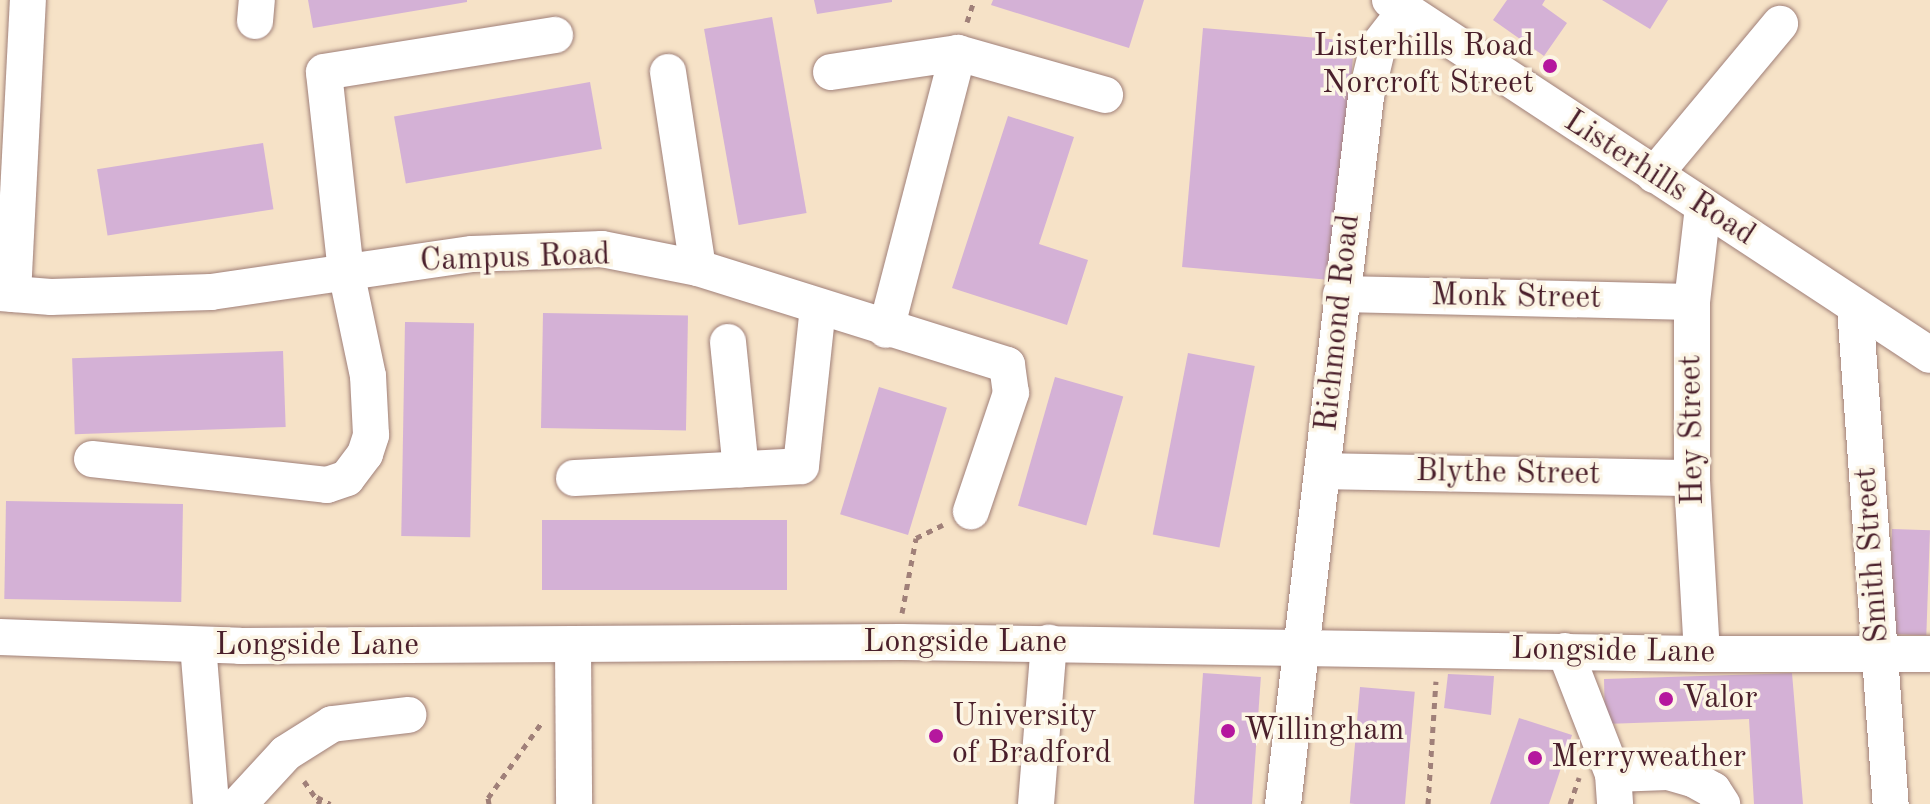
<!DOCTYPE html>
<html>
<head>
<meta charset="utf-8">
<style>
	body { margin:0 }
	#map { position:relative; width:1930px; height:804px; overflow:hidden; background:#f6e2c7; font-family:"Old Standard TT",serif }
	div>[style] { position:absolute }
	.building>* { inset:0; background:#d4b1d6; transform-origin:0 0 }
	.path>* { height:5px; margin-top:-2.5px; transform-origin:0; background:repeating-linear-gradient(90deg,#a08079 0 6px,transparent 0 12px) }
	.roads { filter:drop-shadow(0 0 2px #a08079) drop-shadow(0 0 2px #a08079) }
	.minor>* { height:36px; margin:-18px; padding:0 18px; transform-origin:18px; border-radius:18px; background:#fff }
	.dots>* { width:22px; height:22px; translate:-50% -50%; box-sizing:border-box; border:4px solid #fcf5e5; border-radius:50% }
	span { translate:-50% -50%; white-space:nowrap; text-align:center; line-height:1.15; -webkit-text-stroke:7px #fcf5e5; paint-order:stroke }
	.poi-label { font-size:32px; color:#4a1f2b }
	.right { translate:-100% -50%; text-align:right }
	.left { translate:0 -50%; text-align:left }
	.street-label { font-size:32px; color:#4a1f2b }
</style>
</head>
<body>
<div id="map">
	<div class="building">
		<i style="clip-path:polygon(308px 0,467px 0,467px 2px,313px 28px)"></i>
		<i style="clip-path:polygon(814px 0,892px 0,892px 2px,817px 14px)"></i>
		<i style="clip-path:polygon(993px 0,1144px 0,1129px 48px,991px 5px)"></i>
		<i style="clip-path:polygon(1507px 0,1545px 0,1542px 5px,1567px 23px,1544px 56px,1493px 20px)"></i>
		<i style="clip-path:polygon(1602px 0,1668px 0,1650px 29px)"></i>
		<i style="left:772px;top:17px;width:199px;height:69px;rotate:80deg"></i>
		<i style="left:1203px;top:28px;width:152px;height:240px;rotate:5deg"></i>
		<i style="left:590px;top:82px;width:68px;height:199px;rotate:80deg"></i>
		<i style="clip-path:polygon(1008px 116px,1074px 137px,1039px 244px,1088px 260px,1067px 325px,952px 288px)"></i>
		<i style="left:263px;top:143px;width:67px;height:168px;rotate:81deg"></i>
		<i style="left:543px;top:313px;width:145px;height:115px;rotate:1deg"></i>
		<i style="left:405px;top:322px;width:69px;height:214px;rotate:1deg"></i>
		<i style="left:283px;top:351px;width:76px;height:211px;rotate:88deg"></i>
		<i style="left:1188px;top:353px;width:68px;height:185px;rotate:11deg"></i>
		<i style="left:1055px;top:377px;width:71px;height:134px;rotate:16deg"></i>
		<i style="left:879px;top:387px;width:71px;height:133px;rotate:17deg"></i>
		<i style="left:6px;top:501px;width:177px;height:98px;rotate:1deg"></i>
		<i style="left:787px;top:520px;width:70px;height:245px;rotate:90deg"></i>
		<i style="left:1892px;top:529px;width:38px;height:105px;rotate:2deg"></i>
		<i style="left:1203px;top:673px;width:58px;height:131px;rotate:4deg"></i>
		<i style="clip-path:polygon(1792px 673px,1803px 804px,1754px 804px,1749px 719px,1605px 724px,1604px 679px)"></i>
		<i style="clip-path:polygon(1448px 674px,1494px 676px,1491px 715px,1444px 708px)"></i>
		<i style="left:1360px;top:687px;width:55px;height:117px;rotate:5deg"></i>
		<i style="clip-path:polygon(1519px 718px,1572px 735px,1549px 804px,1490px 804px)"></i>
	</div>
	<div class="path">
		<i style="left:967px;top:22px;width:23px;rotate:-72deg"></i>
		<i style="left:902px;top:613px;width:76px;rotate:-79.4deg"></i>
		<i style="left:916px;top:538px;width:30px;rotate:-26deg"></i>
		<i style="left:304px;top:781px;width:28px;rotate:55deg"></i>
		<i style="left:317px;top:797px;width:15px;rotate:28deg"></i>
		<i style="left:489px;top:804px;width:6px;rotate:-99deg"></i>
		<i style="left:488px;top:798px;width:93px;rotate:-54.6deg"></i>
		<i style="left:1428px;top:804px;width:123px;rotate:-86.3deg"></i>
		<i style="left:1570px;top:804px;width:28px;rotate:-71deg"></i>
	</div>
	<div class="roads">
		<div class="minor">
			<i style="left:1390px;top:0;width:646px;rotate:33.32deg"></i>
			<i style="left:255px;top:21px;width:21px;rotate:-85deg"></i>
			<i style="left:958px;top:53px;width:153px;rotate:15.9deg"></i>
			<i style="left:668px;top:72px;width:198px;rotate:81.3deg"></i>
			<i style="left:831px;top:72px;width:128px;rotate:-8.5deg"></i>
			<i style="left:958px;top:53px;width:286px;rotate:104.6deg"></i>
			<i style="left:1654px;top:175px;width:197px;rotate:-50.2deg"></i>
			<i style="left:0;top:293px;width:51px;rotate:4.5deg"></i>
			<i style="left:51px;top:297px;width:160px;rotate:-1.8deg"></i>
			<i style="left:211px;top:292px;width:264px;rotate:-8.3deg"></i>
			<i style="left:472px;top:254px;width:130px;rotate:-2.2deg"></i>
			<i style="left:602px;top:249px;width:98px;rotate:11.2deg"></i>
			<i style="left:698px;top:268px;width:324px;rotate:17.4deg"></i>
			<i style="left:1007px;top:365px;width:28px;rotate:82deg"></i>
			<i style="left:1011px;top:393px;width:125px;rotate:108.7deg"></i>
			<i style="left:13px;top:294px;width:294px;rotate:-87.1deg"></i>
			<i style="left:1341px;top:294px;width:351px;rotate:1.3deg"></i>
			<i style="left:1855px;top:307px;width:498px;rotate:85.9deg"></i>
			<i style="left:728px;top:342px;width:128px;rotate:84.2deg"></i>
			<i style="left:92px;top:459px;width:236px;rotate:6.3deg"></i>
			<i style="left:327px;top:485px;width:21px;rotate:-19deg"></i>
			<i style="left:347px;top:478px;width:30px;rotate:-53deg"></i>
			<i style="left:365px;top:454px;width:20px;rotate:-72deg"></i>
			<i style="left:371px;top:435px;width:59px;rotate:-92.9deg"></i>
			<i style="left:368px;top:376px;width:106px;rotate:-101.9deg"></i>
			<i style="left:346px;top:272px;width:201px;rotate:-96.3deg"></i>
			<i style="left:324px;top:72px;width:234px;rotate:-9.1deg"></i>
			<i style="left:1323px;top:471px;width:369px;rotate:1.1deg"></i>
			<i style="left:574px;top:478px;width:227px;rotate:-3deg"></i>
			<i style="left:801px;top:466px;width:159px;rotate:-83.9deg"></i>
			<i style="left:0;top:637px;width:240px;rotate:2.1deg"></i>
			<i style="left:240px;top:646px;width:661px;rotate:-0.35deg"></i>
			<i style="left:901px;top:642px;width:801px;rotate:0.86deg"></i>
			<i style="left:1702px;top:654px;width:228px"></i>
			<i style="left:198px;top:645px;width:160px;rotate:85.3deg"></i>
			<i style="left:573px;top:646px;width:158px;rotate:89.6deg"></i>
			<i style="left:1565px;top:651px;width:132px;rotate:68.7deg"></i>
			<i style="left:1613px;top:774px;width:30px;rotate:86deg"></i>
			<i style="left:1702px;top:654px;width:176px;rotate:-93.3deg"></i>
			<i style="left:1692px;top:478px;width:176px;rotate:-90deg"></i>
			<i style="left:1692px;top:302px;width:96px;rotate:-83.4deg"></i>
			<i style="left:1613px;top:774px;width:55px;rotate:-2.1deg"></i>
			<i style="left:1668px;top:772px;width:26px;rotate:16deg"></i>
			<i style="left:1693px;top:779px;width:23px;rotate:29deg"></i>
			<i style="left:1713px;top:790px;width:17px;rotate:57deg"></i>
			<i style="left:239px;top:804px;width:69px;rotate:-47.3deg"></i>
			<i style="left:286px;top:753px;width:54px;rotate:-32.2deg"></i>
			<i style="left:332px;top:724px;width:77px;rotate:-6.8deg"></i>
			<i style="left:1036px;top:804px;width:162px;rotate:-85.4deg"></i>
			<i style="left:1283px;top:804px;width:713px;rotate:-83.31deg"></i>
			<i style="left:1366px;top:96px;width:51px;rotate:-76.5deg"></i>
			<i style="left:1378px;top:46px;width:46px;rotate:-52.1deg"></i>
		</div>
	</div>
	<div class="dots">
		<i style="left:1550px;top:66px;background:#b5179e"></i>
		<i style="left:1666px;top:699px;background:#b5179e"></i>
		<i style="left:1228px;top:731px;background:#b5179e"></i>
		<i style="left:936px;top:736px;background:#b5179e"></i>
		<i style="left:1535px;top:758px;background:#b5179e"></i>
	</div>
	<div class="poi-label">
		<span class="right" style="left:1534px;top:66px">Listerhills Road<br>Norcroft Street</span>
		<span class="left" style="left:1682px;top:699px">Valor</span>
		<span class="left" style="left:952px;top:736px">University<br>of Bradford</span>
		<span class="left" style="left:1244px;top:731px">Willingham</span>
		<span class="left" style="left:1551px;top:758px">Merryweather</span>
	</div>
	<div class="street-label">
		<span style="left:1659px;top:179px;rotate:33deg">Listerhills Road</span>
		<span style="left:515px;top:259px;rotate:-2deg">Campus Road</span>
		<span style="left:1516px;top:298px;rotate:1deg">Monk Street</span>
		<span style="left:1339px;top:323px;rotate:-84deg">Richmond Road</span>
		<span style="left:1693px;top:430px;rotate:-91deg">Hey Street</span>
		<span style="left:1508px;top:474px;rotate:1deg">Blythe Street</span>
		<span style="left:1873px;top:555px;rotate:-94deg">Smith Street</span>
		<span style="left:965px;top:643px">Longside Lane</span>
		<span style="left:317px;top:646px">Longside Lane</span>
		<span style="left:1613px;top:652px;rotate:1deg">Longside Lane</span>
	</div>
</div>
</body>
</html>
